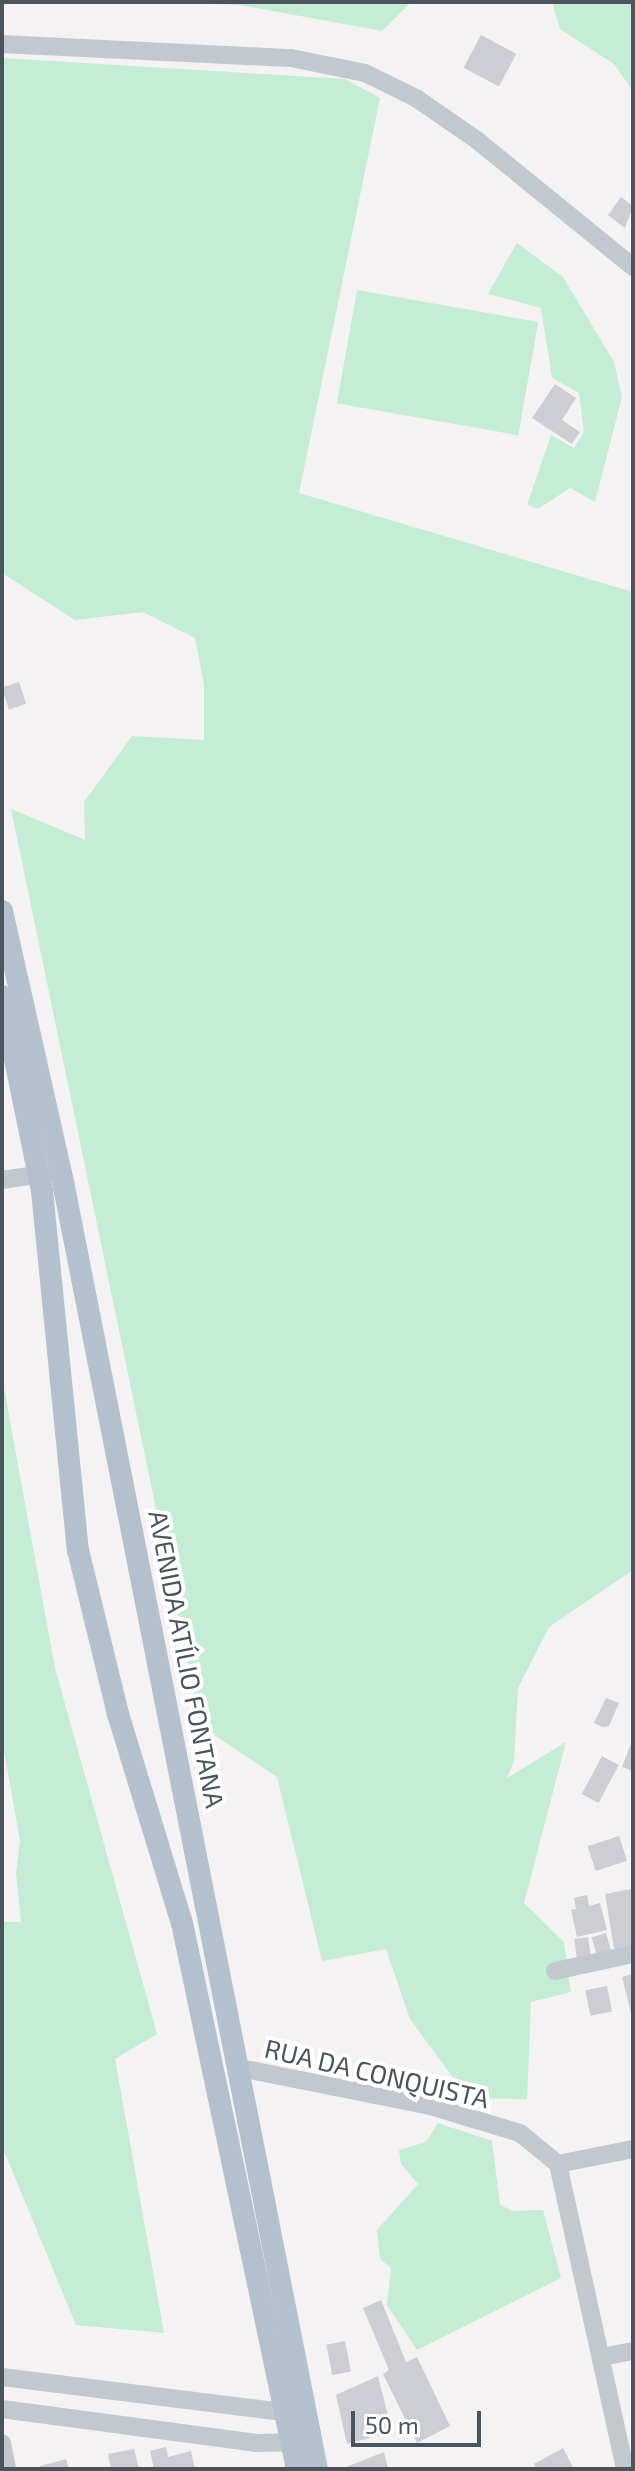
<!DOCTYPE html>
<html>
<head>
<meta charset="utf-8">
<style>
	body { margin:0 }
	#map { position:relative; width:635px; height:2471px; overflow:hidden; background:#f4f2f2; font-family:"Exo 2",sans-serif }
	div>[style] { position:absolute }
	.green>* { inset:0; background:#c5ecd5; transform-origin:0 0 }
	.building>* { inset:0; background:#ccced3; transform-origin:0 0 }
	.minor>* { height:18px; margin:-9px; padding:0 9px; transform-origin:9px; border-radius:9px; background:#c1c9cf }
	.major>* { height:22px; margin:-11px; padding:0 11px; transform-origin:11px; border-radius:11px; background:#b4c0cd }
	span { translate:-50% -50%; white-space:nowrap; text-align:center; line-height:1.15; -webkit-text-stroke:8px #fff; paint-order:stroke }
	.street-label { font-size:26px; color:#4b545d }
	.frame { position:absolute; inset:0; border:4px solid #4b545d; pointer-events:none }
	.scale { position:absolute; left:351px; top:2411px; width:130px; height:36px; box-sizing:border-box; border:4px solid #4b545d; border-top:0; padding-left:10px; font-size:24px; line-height:28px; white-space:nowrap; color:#4b545d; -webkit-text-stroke:6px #fff; paint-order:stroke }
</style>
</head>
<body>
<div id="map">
	<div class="green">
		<i style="clip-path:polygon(158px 2px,411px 2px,382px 31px,240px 5px)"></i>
		<i style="clip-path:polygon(552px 2px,633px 2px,633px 91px,614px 64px,560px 29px)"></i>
		<i style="clip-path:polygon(2px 58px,345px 79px,380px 98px,299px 493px,633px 592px,633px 1570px,549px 1627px,518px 1688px,514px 1761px,507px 1778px,566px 1742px,524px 1903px,564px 1942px,571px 1992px,531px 2002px,527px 2099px,468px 2098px,410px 2019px,386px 1949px,322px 1961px,277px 1777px,201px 1726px,11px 809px,85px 840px,84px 802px,132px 736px,204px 740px,204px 684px,195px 638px,143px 612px,75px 620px,2px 573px)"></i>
		<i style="clip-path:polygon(517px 243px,563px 277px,614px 362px,622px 397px,595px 502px,570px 488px,538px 509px,527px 505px,551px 435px,574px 448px,584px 432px,579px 393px,552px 378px,541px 308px,488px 294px)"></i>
		<i style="left:357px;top:290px;width:184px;height:115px;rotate:10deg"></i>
		<i style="clip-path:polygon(2px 1377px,55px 1668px,157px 2034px,115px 2059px,164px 2333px,76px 2325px,2px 2146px,2px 1922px,21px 1922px,16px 1873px,20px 1841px,2px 1739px)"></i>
		<i style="clip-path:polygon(438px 2123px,492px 2141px,500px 2205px,513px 2211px,543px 2210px,561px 2278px,417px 2350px,387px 2305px,391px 2268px,380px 2259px,377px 2230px,418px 2184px,401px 2164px,399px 2150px,426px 2142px)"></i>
	</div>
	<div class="building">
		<i style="left:481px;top:35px;width:40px;height:37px;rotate:28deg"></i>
		<i style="clip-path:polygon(621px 197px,633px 206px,625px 228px,608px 215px)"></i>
		<i style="clip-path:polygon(555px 384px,576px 398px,562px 420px,580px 432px,572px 444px,532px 418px)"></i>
		<i style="left:19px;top:682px;width:23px;height:18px;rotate:72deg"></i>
		<i style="clip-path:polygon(606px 1698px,619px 1703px,609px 1726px,602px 1727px,594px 1723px)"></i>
		<i style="clip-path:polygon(633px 1738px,633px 1771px,622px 1767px)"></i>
		<i style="left:602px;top:1756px;width:19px;height:43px;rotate:28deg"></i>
		<i style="left:619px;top:1836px;width:26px;height:33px;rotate:72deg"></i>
		<i style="clip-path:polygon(631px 1889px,633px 1951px,615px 1954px,605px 1894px)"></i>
		<i style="clip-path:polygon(587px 1895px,589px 1906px,600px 1903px,607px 1930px,577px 1937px,571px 1910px,576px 1909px,574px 1898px)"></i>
		<i style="left:606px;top:1933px;width:19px;height:15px;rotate:74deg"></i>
		<i style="left:588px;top:1937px;width:21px;height:14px;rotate:82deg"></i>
		<i style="clip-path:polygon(633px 1974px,633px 2017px,632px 2017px,622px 1977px)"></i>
		<i style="left:607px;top:1986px;width:26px;height:22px;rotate:79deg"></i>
		<i style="clip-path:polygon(381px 2300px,406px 2362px,417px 2357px,450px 2426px,417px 2443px,383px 2374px,389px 2370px,363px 2308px)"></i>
		<i style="left:345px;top:2341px;width:31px;height:19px;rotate:79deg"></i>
		<i style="clip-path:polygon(378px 2376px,392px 2432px,347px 2444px,336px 2395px)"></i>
		<i style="clip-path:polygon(166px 2447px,168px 2457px,191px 2451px,195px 2469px,154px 2469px,150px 2451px)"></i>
		<i style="clip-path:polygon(563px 2448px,574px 2469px,537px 2469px,534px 2464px)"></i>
		<i style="clip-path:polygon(134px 2449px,139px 2469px,111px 2469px,108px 2454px)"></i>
		<i style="clip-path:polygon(384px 2452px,388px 2469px,341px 2469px)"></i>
		<i style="clip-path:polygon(66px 2459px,69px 2469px,41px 2469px,40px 2466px)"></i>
	</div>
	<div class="minor">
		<i style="left:2px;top:44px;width:289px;rotate:2.8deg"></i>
		<i style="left:291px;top:58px;width:76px;rotate:11.5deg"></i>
		<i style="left:365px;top:73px;width:57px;rotate:26.1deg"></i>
		<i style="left:416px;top:98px;width:75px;rotate:34.7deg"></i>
		<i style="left:478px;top:141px;width:200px;rotate:39.1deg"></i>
		<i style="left:2px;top:1180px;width:48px;rotate:-8.5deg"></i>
		<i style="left:555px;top:1971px;width:80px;rotate:-12.3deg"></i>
		<i style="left:240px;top:2068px;width:194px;rotate:11.3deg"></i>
		<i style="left:430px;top:2106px;width:94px;rotate:16.7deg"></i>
		<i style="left:520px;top:2133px;width:49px;rotate:39.2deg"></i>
		<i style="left:558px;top:2164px;width:312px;rotate:77.6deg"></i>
		<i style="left:558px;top:2164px;width:76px;rotate:-11.3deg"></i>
		<i style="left:602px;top:2357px;width:32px;rotate:-11deg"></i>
		<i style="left:2px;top:2377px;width:297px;rotate:7.1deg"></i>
		<i style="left:2px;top:2409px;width:258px;rotate:7.6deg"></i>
		<i style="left:258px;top:2443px;width:47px;rotate:-1.2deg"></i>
		<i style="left:2px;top:2443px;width:26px;rotate:79deg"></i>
	</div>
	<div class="major">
		<i style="left:2px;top:911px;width:283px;rotate:77.3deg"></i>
		<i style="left:64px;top:1187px;width:1307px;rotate:78.84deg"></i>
		<i style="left:2px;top:996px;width:199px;rotate:78.4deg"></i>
		<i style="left:42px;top:1191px;width:361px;rotate:84.3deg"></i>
		<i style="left:78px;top:1550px;width:169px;rotate:76.3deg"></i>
		<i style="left:118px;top:1714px;width:219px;rotate:73deg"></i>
		<i style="left:182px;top:1923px;width:558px;rotate:78.11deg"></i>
	</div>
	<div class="street-label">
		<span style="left:187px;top:1659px;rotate:79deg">AVENIDA ATÍLIO FONTANA</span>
		<span style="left:377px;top:2073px;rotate:13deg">RUA DA CONQUISTA</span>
	</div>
	<div class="frame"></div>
	<div class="scale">50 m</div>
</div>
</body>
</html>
